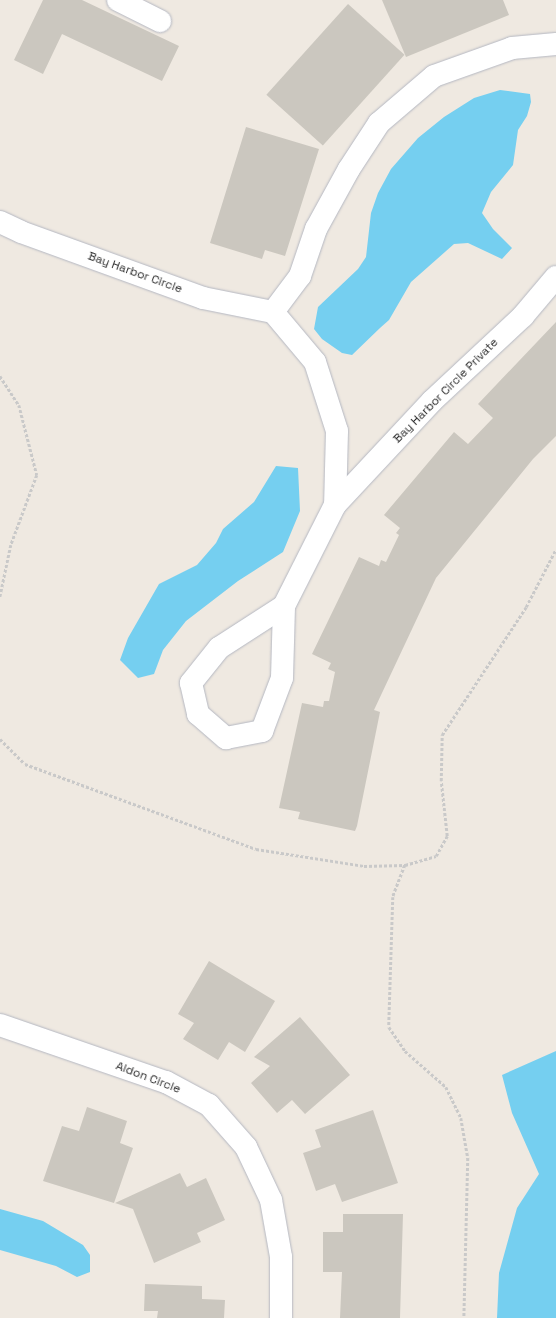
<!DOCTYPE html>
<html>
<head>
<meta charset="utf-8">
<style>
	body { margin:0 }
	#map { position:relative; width:556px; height:1318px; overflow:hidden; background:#efe9e1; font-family:"Space Grotesk",sans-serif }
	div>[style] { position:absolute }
	.water>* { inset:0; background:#75cff0 }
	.building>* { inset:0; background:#cbc7bf; transform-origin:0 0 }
	.path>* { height:2.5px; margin-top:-1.25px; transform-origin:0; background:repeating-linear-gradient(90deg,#c9c9c9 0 3px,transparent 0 5px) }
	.roads { filter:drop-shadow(0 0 1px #b4b7c1) drop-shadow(0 0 1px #b4b7c1) }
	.minor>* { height:22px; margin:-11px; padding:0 11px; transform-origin:11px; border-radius:11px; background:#fff }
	span { translate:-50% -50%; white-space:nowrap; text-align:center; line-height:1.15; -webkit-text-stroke:3px #fff; paint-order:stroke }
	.street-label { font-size:12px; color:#2e2e2e }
</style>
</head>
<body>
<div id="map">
	<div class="water">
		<i style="clip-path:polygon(500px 90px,530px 94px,531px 102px,527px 116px,518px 130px,513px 165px,491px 192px,482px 213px,493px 229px,512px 248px,502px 259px,468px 243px,454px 244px,411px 282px,389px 320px,380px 328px,352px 355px,342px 353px,322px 339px,314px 329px,318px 307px,358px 269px,366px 257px,371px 213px,378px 193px,391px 169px,418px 138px,444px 117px,474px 98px)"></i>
		<i style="clip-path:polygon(276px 466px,298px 468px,300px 511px,283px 552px,238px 581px,186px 621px,163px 650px,154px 674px,138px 678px,120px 660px,128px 638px,159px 584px,197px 565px,216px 543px,223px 529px,254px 502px)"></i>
		<i style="clip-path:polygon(556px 1051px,556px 1318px,497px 1318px,499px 1273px,517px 1208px,539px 1174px,512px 1113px,502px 1075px)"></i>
		<i style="clip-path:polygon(0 1209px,43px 1221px,83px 1245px,90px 1255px,90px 1272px,77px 1277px,56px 1266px,0 1250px)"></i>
	</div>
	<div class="building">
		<i style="clip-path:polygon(43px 0,82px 0,179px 46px,162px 81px,62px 34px,43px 74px,14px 60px)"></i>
		<i style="clip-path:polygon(382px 0,503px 0,509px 15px,406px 57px)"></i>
		<i style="left:348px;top:4px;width:76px;height:122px;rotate:42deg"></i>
		<i style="clip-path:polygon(246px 127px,319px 149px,285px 256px,265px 250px,262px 259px,210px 243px)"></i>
		<i style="clip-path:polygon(556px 322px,556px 436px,533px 459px,436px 578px,374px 710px,380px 712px,357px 826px,355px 831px,298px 819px,300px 812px,279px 808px,302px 703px,323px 707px,324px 701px,329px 701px,335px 672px,328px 669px,331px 663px,312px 654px,359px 557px,379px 566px,381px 560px,386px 562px,399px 535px,396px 533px,400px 528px,384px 515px,454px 432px,468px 444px,493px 418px,478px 404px)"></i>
		<i style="clip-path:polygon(209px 961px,275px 1001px,245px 1052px,229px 1042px,218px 1060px,183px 1039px,194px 1023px,178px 1014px)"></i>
		<i style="clip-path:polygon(300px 1017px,350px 1075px,305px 1114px,292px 1100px,277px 1113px,251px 1083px,270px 1066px,254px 1057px)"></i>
		<i style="clip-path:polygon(87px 1107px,127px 1121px,120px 1143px,133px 1148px,114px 1203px,43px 1181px,62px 1126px,79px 1131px)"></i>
		<i style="clip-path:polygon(373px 1110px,398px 1183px,342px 1202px,335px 1184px,316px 1191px,303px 1153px,321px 1147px,315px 1130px)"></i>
		<i style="clip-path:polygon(180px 1173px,187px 1187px,206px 1178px,225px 1220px,197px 1233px,201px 1242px,154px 1263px,133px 1209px,115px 1203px)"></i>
		<i style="clip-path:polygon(343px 1214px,403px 1214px,400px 1318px,340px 1318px,342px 1272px,323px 1272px,323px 1232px,343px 1232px)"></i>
		<i style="clip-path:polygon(145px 1284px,202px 1286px,202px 1299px,225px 1300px,224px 1318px,157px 1318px,158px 1311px,144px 1311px)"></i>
	</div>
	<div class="path">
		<i style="left:0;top:376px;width:35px;rotate:57deg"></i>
		<i style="left:19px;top:405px;width:72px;rotate:75.6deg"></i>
		<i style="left:37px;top:475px;width:75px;rotate:110.4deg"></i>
		<i style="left:11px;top:545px;width:53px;rotate:101.9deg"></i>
		<i style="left:0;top:739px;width:35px;rotate:45deg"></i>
		<i style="left:25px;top:764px;width:246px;rotate:20.2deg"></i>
		<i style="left:256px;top:849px;width:109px;rotate:8.9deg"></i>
		<i style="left:364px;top:866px;width:41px;rotate:-1.4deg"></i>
		<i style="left:405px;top:865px;width:32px;rotate:-16deg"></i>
		<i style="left:436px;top:856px;width:23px;rotate:-61deg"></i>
		<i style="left:447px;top:836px;width:55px;rotate:-96.2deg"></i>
		<i style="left:441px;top:781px;width:46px;rotate:-88.8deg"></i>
		<i style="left:442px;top:735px;width:153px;rotate:-56.7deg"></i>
		<i style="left:526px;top:607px;width:65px;rotate:-62.7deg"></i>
		<i style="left:405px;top:865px;width:34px;rotate:111deg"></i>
		<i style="left:393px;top:897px;width:130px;rotate:91.8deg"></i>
		<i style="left:389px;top:1027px;width:29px;rotate:56deg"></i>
		<i style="left:405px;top:1051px;width:55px;rotate:41.3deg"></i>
		<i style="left:446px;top:1087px;width:34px;rotate:64deg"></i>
		<i style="left:461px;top:1118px;width:41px;rotate:80.1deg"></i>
		<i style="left:468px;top:1158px;width:160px;rotate:91.4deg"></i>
	</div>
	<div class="roads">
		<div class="minor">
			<i style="left:118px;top:0;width:47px;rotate:26.6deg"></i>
			<i style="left:0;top:222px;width:23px;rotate:25deg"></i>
			<i style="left:21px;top:232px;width:194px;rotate:19.9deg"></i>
			<i style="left:203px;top:298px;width:71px;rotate:11.3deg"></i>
			<i style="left:273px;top:312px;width:65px;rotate:50deg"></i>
			<i style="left:315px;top:362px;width:72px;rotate:72.3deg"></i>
			<i style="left:337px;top:431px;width:74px;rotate:91.5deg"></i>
			<i style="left:335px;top:505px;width:142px;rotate:-47deg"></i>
			<i style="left:432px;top:401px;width:125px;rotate:-43deg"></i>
			<i style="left:523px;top:316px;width:51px;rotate:-49.8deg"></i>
			<i style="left:273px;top:312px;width:45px;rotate:-53.1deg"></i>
			<i style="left:300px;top:276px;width:50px;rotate:-71.2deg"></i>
			<i style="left:316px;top:229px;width:68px;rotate:-61.2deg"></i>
			<i style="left:349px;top:169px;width:55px;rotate:-56.9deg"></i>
			<i style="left:379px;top:123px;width:72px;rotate:-40.5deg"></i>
			<i style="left:434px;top:76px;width:83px;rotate:-19.7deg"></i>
			<i style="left:512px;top:48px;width:44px;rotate:-5.2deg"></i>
			<i style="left:284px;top:606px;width:77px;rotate:147.1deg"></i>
			<i style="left:219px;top:648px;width:45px;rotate:128.7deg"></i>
			<i style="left:191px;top:683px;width:32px;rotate:77deg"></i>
			<i style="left:198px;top:714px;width:37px;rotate:41deg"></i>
			<i style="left:226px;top:738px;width:37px;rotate:-11deg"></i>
			<i style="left:262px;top:731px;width:57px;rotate:-69.3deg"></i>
			<i style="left:282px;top:678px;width:72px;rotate:-88.4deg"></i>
			<i style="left:284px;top:606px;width:113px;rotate:-63.2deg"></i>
			<i style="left:0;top:1025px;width:176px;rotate:19deg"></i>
			<i style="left:166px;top:1082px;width:49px;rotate:28.1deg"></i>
			<i style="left:209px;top:1105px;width:56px;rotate:48.6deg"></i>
			<i style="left:246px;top:1147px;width:59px;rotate:64.7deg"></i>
			<i style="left:271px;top:1200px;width:58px;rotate:80deg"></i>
			<i style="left:281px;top:1257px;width:61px;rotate:90deg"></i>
		</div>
	</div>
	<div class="street-label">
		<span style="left:135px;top:273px;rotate:20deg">Bay Harbor Circle</span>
		<span style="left:446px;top:391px;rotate:-45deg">Bay Harbor Circle Private</span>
		<span style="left:148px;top:1078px;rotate:21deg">Aldon Circle</span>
	</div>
</div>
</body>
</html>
